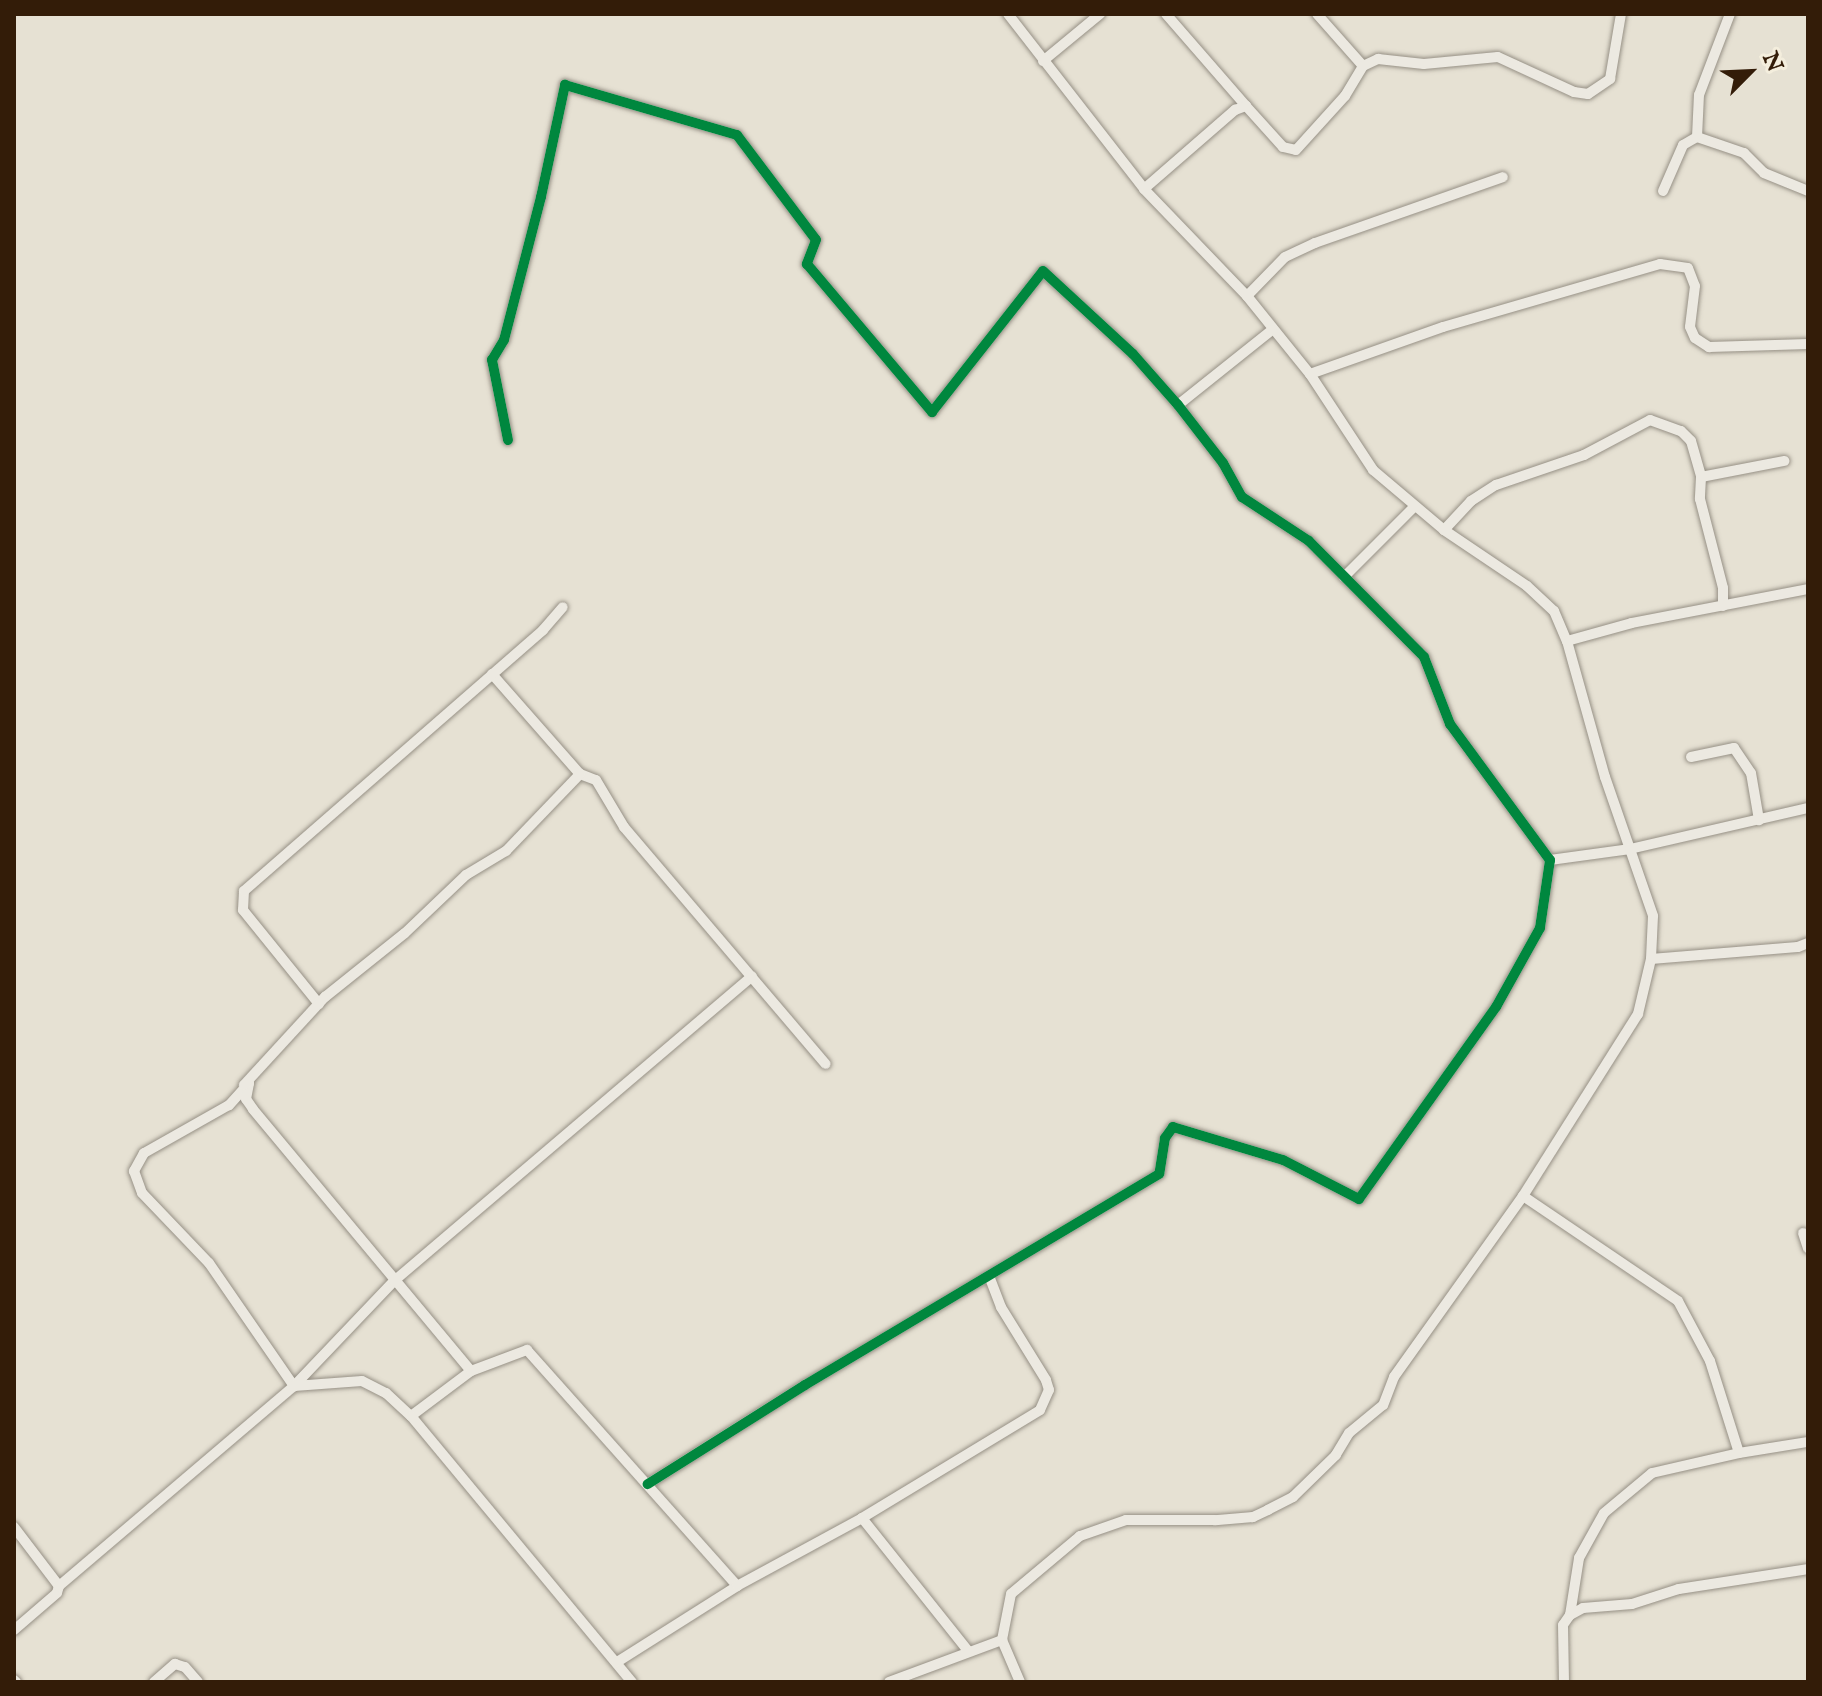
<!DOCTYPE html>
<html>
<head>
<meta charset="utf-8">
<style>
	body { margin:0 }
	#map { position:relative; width:1822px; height:1696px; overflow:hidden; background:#e6e1d3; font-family:"IM FELL English",serif }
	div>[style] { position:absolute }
	.roads { filter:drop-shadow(0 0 2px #969085) drop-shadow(0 0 2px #969085) }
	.street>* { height:10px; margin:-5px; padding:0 5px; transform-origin:5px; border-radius:5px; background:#ece9e1 }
	.cycleway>* { height:10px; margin:-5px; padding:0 5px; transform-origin:5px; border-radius:5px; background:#00873e }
	span { translate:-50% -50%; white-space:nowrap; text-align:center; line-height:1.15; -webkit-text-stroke:6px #f4eedd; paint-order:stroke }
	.frame { position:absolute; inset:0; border:16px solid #331c08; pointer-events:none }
	.north { position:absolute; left:1710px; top:32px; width:80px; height:80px; -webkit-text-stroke:6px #f4eedd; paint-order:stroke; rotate:66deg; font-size:22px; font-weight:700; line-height:32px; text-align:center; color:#331c08 }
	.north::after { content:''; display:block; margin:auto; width:28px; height:36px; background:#331c08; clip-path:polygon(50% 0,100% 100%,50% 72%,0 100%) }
</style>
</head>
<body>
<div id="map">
	<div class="roads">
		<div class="street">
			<i style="left:1008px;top:14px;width:222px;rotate:52.1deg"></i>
			<i style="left:1144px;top:189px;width:149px;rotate:46.1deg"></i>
			<i style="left:1247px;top:296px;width:100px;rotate:51.1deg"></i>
			<i style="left:1310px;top:374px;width:115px;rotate:56.7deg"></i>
			<i style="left:1373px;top:470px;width:93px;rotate:40.2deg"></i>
			<i style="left:1444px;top:530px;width:100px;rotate:34deg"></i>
			<i style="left:1527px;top:586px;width:37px;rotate:43deg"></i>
			<i style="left:1554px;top:611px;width:33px;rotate:67deg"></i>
			<i style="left:1567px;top:641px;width:141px;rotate:74.4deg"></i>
			<i style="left:1605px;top:777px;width:147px;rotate:70.9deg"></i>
			<i style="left:1653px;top:916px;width:43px;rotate:92.7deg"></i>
			<i style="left:1651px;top:959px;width:57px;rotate:103.3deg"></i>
			<i style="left:1638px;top:1014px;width:215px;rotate:122.3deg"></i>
			<i style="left:1523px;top:1196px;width:222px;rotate:125.5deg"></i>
			<i style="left:1394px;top:1377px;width:30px;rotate:111deg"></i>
			<i style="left:1383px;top:1405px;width:44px;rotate:140.5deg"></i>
			<i style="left:1349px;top:1433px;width:26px;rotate:121deg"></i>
			<i style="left:1336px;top:1455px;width:60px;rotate:135.7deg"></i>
			<i style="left:1293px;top:1497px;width:28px;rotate:153deg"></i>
			<i style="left:1268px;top:1510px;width:17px;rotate:155deg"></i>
			<i style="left:1253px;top:1517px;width:38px;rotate:175deg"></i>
			<i style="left:1215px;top:1520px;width:89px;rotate:180deg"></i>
			<i style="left:1126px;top:1520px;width:49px;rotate:160.8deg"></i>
			<i style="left:1080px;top:1536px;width:90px;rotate:140deg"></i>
			<i style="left:1011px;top:1594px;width:47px;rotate:101.1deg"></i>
			<i style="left:1002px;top:1640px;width:46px;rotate:66.8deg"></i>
			<i style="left:1166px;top:14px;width:122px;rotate:49deg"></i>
			<i style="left:1317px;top:14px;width:69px;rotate:48.5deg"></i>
			<i style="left:1043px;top:61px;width:74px;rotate:-39.5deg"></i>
			<i style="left:1697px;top:137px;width:42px;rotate:-87.3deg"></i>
			<i style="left:1699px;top:95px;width:87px;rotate:-69.1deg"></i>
			<i style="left:1144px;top:189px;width:121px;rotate:-41deg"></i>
			<i style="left:1235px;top:110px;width:12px;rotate:-20deg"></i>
			<i style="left:1246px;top:106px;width:55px;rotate:47.9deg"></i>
			<i style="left:1283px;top:147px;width:13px;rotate:13deg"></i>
			<i style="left:1296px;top:150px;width:73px;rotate:-47.8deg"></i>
			<i style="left:1345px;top:96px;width:35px;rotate:-59deg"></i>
			<i style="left:1363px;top:66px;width:17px;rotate:-25deg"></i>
			<i style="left:1378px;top:59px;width:46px;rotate:6.2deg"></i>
			<i style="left:1424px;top:64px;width:74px;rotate:-5.4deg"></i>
			<i style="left:1498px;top:57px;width:84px;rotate:24.7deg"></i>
			<i style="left:1574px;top:92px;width:14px;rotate:8deg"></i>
			<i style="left:1588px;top:94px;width:27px;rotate:-34deg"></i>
			<i style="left:1610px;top:79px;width:66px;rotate:-80.4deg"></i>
			<i style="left:1663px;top:191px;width:50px;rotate:-66.5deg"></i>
			<i style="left:1683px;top:145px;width:16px;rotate:-30deg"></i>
			<i style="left:1697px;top:137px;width:50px;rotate:18.8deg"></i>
			<i style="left:1744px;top:153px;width:28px;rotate:45deg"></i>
			<i style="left:1764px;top:173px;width:48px;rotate:22.2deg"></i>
			<i style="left:1247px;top:296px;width:54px;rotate:-45.7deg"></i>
			<i style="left:1285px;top:257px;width:33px;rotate:-25deg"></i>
			<i style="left:1315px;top:243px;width:199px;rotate:-19.3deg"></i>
			<i style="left:1310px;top:374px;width:141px;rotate:-19.5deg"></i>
			<i style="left:1443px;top:327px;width:226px;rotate:-16.2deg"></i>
			<i style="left:1660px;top:264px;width:28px;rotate:8deg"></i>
			<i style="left:1688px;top:268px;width:19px;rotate:69deg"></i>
			<i style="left:1695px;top:286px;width:41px;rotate:97deg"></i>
			<i style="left:1690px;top:327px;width:12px;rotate:66deg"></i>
			<i style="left:1695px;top:338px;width:17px;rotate:33deg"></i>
			<i style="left:1709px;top:347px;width:99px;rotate:-1.7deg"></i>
			<i style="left:1178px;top:405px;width:120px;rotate:-38.6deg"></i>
			<i style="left:508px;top:440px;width:82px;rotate:-101.3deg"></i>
			<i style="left:492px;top:360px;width:23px;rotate:-59deg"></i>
			<i style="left:504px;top:340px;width:148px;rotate:-75.5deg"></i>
			<i style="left:541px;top:197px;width:115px;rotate:-77.9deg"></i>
			<i style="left:565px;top:85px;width:179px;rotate:16.2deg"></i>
			<i style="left:737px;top:135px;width:131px;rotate:53deg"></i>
			<i style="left:816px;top:240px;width:26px;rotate:111deg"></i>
			<i style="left:807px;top:264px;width:194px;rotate:49.8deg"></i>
			<i style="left:932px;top:412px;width:179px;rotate:-51.8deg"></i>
			<i style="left:1043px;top:271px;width:122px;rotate:42.7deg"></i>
			<i style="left:1133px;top:354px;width:68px;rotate:48.6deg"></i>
			<i style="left:1178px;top:405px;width:73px;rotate:52.2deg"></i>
			<i style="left:1223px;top:463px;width:39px;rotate:61deg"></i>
			<i style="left:1242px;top:497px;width:80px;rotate:33.3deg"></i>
			<i style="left:1309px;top:541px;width:163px;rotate:45.2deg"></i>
			<i style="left:1424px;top:657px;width:72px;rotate:68.8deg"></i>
			<i style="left:1450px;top:724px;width:169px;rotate:53.7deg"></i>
			<i style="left:1550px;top:860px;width:69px;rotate:98.4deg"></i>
			<i style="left:1540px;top:928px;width:90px;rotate:119.1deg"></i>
			<i style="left:1496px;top:1007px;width:236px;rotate:125.5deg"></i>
			<i style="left:1359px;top:1199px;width:85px;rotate:-152.8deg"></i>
			<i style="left:1283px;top:1160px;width:115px;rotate:-163.3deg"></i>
			<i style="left:1173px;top:1127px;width:14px;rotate:126deg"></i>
			<i style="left:1165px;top:1138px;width:36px;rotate:99deg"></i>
			<i style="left:1159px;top:1174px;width:412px;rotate:149.2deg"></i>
			<i style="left:805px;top:1385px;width:186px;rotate:147.8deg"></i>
			<i style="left:1701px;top:477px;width:85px;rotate:-10.9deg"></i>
			<i style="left:1444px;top:530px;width:40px;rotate:-47deg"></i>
			<i style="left:1471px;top:501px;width:30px;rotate:-33deg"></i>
			<i style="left:1496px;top:485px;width:93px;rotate:-18.8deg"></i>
			<i style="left:1584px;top:455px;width:75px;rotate:-27.9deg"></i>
			<i style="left:1650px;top:420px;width:33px;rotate:20deg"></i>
			<i style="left:1681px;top:431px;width:14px;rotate:45deg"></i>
			<i style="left:1691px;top:441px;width:37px;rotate:74deg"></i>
			<i style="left:1701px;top:477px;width:22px;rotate:93deg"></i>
			<i style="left:1700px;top:499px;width:92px;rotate:75.5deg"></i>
			<i style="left:1723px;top:588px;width:18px;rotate:90deg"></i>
			<i style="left:1344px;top:577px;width:100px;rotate:-45deg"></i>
			<i style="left:1567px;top:641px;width:67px;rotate:-15.5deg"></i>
			<i style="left:1632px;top:623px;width:179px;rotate:-10.9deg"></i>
			<i style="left:492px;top:674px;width:133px;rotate:48.7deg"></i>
			<i style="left:580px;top:774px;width:17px;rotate:21deg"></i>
			<i style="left:596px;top:780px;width:55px;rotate:59.2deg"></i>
			<i style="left:624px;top:827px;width:311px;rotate:49.6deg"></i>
			<i style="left:1691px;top:757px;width:44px;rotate:-11.8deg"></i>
			<i style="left:1734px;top:748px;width:30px;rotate:56deg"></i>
			<i style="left:1751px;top:773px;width:48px;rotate:80.3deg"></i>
			<i style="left:1550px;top:860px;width:81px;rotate:-7.8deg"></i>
			<i style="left:1630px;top:849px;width:183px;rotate:-13deg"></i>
			<i style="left:1651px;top:959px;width:147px;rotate:-4.7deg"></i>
			<i style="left:1798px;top:947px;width:11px;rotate:-22deg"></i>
			<i style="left:319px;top:1004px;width:121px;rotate:-129deg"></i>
			<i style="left:243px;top:910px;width:19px;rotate:-87deg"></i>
			<i style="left:244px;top:891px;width:397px;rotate:-41.1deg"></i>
			<i style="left:543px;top:630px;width:30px;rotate:-49deg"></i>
			<i style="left:249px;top:1083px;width:30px;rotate:132deg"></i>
			<i style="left:229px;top:1105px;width:98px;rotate:150.5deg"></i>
			<i style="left:144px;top:1153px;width:21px;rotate:119deg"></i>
			<i style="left:134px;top:1171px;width:23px;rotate:70deg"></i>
			<i style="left:142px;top:1193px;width:97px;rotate:46.3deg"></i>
			<i style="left:209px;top:1263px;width:150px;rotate:55.4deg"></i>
			<i style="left:294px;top:1386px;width:145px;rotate:-46.4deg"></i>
			<i style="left:394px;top:1281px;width:470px;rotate:-40.4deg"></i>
			<i style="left:1523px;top:1196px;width:187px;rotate:34.1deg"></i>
			<i style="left:1678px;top:1301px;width:68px;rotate:61.9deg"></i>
			<i style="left:1710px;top:1361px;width:96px;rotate:72.5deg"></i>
			<i style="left:1803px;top:1233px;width:16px;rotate:72deg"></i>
			<i style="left:471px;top:1371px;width:341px;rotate:-129.8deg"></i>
			<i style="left:253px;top:1109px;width:12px;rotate:-125deg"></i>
			<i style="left:246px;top:1099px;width:16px;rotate:-79deg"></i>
			<i style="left:249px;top:1083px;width:5px;rotate:158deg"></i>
			<i style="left:244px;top:1085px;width:120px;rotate:-47.4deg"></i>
			<i style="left:325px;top:997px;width:102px;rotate:-38.7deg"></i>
			<i style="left:405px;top:933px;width:84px;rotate:-43.6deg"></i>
			<i style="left:466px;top:875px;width:47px;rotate:-31deg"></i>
			<i style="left:506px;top:851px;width:107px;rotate:-46.1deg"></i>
			<i style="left:411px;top:1416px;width:75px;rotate:-36.9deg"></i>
			<i style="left:471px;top:1371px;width:60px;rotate:-20.6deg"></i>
			<i style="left:527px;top:1350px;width:316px;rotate:48.3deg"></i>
			<i style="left:862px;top:1518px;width:171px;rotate:51.4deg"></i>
			<i style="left:14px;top:1527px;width:74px;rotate:52.7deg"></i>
			<i style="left:59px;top:1586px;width:7px;rotate:106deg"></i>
			<i style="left:57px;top:1593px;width:57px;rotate:139.3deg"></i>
			<i style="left:59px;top:1586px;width:309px;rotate:-40.4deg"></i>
			<i style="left:294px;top:1386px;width:68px;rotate:-4.2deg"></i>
			<i style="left:362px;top:1381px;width:27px;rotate:27deg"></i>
			<i style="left:386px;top:1393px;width:34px;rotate:43deg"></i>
			<i style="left:411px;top:1416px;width:346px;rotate:50.3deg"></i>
			<i style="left:1570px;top:1615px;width:58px;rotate:-81deg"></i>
			<i style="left:1579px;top:1558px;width:51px;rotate:-60.9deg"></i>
			<i style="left:1604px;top:1513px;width:62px;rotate:-39.8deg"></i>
			<i style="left:1652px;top:1473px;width:89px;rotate:-12.9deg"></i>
			<i style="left:1739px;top:1453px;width:70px;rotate:-9.1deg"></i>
			<i style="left:617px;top:1662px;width:142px;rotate:-32.3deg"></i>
			<i style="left:737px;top:1586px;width:142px;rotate:-28.5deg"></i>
			<i style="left:862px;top:1518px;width:208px;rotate:-31.2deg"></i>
			<i style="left:1040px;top:1410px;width:22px;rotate:-66deg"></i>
			<i style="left:1049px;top:1390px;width:10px;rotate:-107deg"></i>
			<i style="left:1046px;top:1380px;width:86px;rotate:-121.7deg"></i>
			<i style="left:1001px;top:1307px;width:33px;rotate:-111deg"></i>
			<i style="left:14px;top:1680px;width:3px;rotate:45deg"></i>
			<i style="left:154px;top:1682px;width:28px;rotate:-41deg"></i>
			<i style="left:175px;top:1664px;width:10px;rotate:17deg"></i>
			<i style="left:185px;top:1667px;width:20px;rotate:49deg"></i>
			<i style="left:889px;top:1682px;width:121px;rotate:-20.4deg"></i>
			<i style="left:1564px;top:1682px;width:57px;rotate:-91deg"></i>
			<i style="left:1563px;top:1625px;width:12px;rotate:-55deg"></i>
			<i style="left:1570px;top:1615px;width:15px;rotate:-28deg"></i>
			<i style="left:1583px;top:1608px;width:49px;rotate:-4.7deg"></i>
			<i style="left:1632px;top:1604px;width:49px;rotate:-17.7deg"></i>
			<i style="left:1679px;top:1589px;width:131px;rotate:-8.8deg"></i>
		</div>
	</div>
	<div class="cycleway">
		<i style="left:508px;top:440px;width:82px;rotate:-101.3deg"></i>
		<i style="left:492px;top:360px;width:23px;rotate:-59deg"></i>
		<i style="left:504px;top:340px;width:148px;rotate:-75.5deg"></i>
		<i style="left:541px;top:197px;width:115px;rotate:-77.9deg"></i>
		<i style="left:565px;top:85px;width:179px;rotate:16.2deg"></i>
		<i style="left:737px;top:135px;width:131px;rotate:53deg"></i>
		<i style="left:816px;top:240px;width:26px;rotate:111deg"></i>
		<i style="left:807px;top:264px;width:194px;rotate:49.8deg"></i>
		<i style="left:932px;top:412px;width:179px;rotate:-51.8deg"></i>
		<i style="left:1043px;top:271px;width:122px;rotate:42.7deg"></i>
		<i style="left:1133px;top:354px;width:68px;rotate:48.6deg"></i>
		<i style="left:1178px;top:405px;width:73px;rotate:52.2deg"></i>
		<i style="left:1223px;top:463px;width:39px;rotate:61deg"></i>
		<i style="left:1242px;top:497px;width:80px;rotate:33.3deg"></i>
		<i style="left:1309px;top:541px;width:163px;rotate:45.2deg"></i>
		<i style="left:1424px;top:657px;width:72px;rotate:68.8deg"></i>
		<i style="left:1450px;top:724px;width:169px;rotate:53.7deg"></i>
		<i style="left:1550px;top:860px;width:69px;rotate:98.4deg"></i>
		<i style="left:1540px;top:928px;width:90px;rotate:119.1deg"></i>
		<i style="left:1496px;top:1007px;width:236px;rotate:125.5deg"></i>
		<i style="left:1359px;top:1199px;width:85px;rotate:-152.8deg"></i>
		<i style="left:1283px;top:1160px;width:115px;rotate:-163.3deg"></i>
		<i style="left:1173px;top:1127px;width:14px;rotate:126deg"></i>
		<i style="left:1165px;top:1138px;width:36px;rotate:99deg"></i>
		<i style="left:1159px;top:1174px;width:412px;rotate:149.2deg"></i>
		<i style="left:805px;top:1385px;width:186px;rotate:147.8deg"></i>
	</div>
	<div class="frame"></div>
	<div class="north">N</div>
</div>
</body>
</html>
